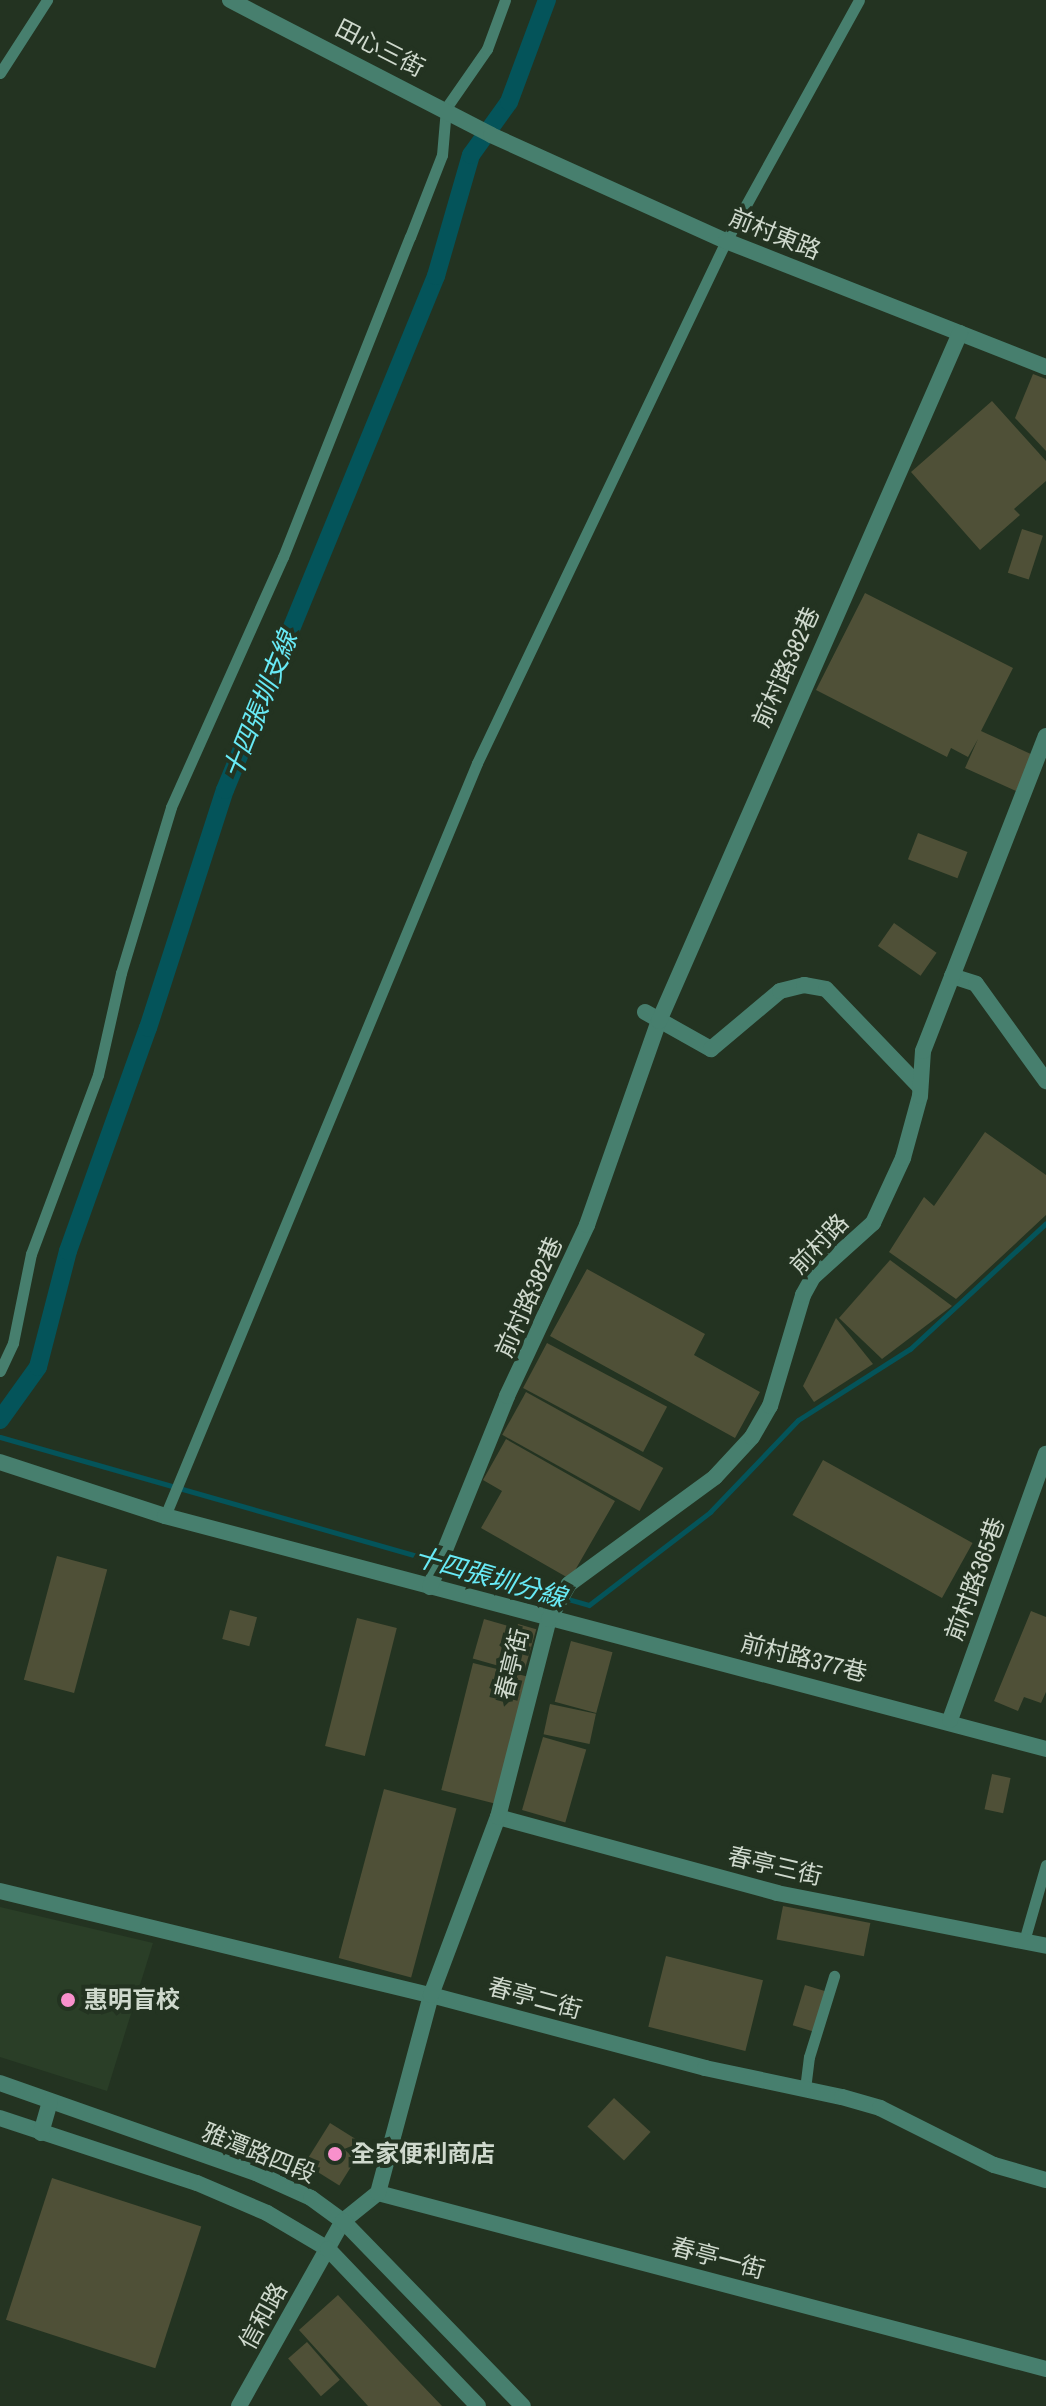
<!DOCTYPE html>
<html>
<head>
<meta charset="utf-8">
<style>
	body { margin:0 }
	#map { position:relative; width:1046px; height:2406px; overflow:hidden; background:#233321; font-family:"Archivo Narrow","Noto Sans TC",sans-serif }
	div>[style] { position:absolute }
	.built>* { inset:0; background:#2a3e27 }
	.stream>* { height:5px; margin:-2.5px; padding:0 2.5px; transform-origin:2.5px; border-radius:2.5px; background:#04545a }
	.canal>* { height:18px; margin:-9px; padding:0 9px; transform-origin:9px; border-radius:9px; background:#04545a }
	.building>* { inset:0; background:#4f5037; transform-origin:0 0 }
	.service>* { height:11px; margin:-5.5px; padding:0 5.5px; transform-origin:5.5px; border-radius:5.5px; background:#477f6e }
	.minor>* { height:16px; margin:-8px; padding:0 8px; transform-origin:8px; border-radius:8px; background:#477f6e }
	.tertiary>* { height:16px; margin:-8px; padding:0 8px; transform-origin:8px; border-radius:8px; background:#477f6e }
	.dots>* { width:22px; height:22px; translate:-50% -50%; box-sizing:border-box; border:4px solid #233321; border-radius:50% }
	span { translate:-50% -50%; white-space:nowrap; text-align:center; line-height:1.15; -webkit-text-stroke:8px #233321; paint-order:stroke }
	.street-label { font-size:24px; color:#cfd9cd }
	.poi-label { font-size:24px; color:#cfd9cd; font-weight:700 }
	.left { translate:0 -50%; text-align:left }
	.water-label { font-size:26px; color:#68eaf6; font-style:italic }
</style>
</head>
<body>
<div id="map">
	<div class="built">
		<i style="clip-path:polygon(0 1907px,153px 1943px,107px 2091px,0 2057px)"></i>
	</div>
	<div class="stream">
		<i style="left:0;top:1437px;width:612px;rotate:15.92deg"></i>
		<i style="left:589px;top:1605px;width:153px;rotate:-37.5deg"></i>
		<i style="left:710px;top:1512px;width:127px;rotate:-46.3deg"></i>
		<i style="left:798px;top:1420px;width:133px;rotate:-32.4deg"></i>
		<i style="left:910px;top:1349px;width:185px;rotate:-42.8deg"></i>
	</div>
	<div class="canal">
		<i style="left:0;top:1420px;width:65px;rotate:-54.4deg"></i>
		<i style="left:38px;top:1367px;width:120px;rotate:-75.5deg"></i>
		<i style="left:68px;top:1251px;width:237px;rotate:-70.3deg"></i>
		<i style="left:148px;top:1028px;width:250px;rotate:-72.1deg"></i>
		<i style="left:225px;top:790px;width:556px;rotate:-67.68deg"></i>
		<i style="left:436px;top:276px;width:126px;rotate:-73.9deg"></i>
		<i style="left:471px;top:155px;width:65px;rotate:-54.4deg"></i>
		<i style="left:509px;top:102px;width:109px;rotate:-69.6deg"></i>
	</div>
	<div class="building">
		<i style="clip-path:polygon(1033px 374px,1046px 379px,1046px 451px,1015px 418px)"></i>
		<i style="clip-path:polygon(992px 401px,1046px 461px,1046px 481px,1014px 509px,1020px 515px,980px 550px,911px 472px)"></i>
		<i style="left:1022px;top:529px;width:22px;height:46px;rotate:18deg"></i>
		<i style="clip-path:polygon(865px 593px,1013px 668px,981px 731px,1033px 755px,1016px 791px,965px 768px,978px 739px,968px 757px,951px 748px,947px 757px,816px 690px)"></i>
		<i style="left:918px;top:833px;width:53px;height:28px;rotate:21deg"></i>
		<i style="left:894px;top:923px;width:52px;height:28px;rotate:35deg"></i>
		<i style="clip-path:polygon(985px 1132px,1046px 1175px,1046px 1215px,956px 1299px,889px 1252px,924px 1197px,934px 1206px)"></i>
		<i style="clip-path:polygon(890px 1260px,952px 1306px,882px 1359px,839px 1318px)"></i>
		<i style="clip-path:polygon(587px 1269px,705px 1334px,694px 1355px,760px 1392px,735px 1438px,550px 1336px)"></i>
		<i style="clip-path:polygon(836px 1318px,873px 1364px,814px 1402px,803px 1386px)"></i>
		<i style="left:547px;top:1343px;width:136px;height:51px;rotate:28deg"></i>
		<i style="left:526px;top:1392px;width:157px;height:49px;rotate:29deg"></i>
		<i style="clip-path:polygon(506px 1439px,615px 1501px,570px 1579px,481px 1528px,502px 1491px,483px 1480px)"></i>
		<i style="left:823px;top:1460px;width:171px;height:63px;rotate:29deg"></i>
		<i style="left:57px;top:1556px;width:52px;height:128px;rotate:15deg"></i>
		<i style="left:230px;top:1610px;width:28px;height:30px;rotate:15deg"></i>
		<i style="clip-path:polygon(1031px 1611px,1046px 1617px,1046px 1692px,1041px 1703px,1024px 1697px,1018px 1711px,994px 1701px)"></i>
		<i style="left:357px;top:1618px;width:41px;height:132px;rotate:14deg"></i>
		<i style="left:484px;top:1619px;width:33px;height:41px;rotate:16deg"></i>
		<i style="left:518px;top:1624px;width:19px;height:46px;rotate:16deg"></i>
		<i style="left:571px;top:1641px;width:43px;height:63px;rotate:15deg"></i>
		<i style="left:473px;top:1663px;width:57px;height:131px;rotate:14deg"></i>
		<i style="left:550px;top:1704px;width:47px;height:31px;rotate:12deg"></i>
		<i style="left:543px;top:1737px;width:45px;height:76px;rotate:16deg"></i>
		<i style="left:992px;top:1774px;width:19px;height:36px;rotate:12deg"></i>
		<i style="left:384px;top:1789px;width:75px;height:175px;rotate:15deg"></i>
		<i style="left:783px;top:1906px;width:89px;height:34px;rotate:11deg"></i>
		<i style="left:666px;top:1956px;width:100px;height:73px;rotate:14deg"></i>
		<i style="left:805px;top:1985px;width:24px;height:42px;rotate:17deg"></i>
		<i style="left:614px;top:2098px;width:50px;height:39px;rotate:43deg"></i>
		<i style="left:330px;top:2123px;width:41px;height:48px;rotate:32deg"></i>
		<i style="left:52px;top:2178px;width:157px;height:149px;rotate:18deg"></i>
		<i style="clip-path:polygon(338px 2295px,399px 2361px,442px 2406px,368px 2406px,299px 2330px)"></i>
		<i style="left:307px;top:2342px;width:50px;height:25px;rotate:49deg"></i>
	</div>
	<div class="service">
		<i style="left:0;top:73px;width:87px;rotate:-57.2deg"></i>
		<i style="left:0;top:1371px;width:31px;rotate:-65deg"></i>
		<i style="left:13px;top:1343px;width:91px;rotate:-78.6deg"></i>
		<i style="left:31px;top:1254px;width:191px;rotate:-69.5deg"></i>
		<i style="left:98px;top:1075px;width:105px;rotate:-77.3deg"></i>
		<i style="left:121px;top:973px;width:173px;rotate:-73.2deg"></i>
		<i style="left:171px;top:807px;width:274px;rotate:-65.9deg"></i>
		<i style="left:283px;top:557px;width:344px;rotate:-68.4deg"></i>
		<i style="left:410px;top:237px;width:88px;rotate:-68.7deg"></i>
		<i style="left:442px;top:155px;width:47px;rotate:-85.1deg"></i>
		<i style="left:446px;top:108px;width:72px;rotate:-55.2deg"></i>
		<i style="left:487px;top:49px;width:52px;rotate:-69.8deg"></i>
		<i style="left:165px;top:1516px;width:815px;rotate:-67.49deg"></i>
		<i style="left:477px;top:763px;width:578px;rotate:-64.5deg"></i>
		<i style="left:726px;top:241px;width:275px;rotate:-61.1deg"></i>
		<i style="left:1024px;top:1941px;width:79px;rotate:-73.9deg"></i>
		<i style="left:805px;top:2089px;width:32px;rotate:-83deg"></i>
		<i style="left:809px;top:2057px;width:85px;rotate:-72.8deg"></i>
	</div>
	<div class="minor">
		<i style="left:230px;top:0;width:294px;rotate:27.3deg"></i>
		<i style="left:491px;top:135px;width:258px;rotate:24.3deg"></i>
		<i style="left:726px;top:241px;width:344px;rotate:21.5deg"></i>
		<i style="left:952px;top:976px;width:25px;rotate:18deg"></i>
		<i style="left:976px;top:984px;width:120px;rotate:54.2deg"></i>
		<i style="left:645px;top:1012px;width:76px;rotate:29.3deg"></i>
		<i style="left:711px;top:1049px;width:90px;rotate:-40deg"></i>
		<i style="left:780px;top:991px;width:25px;rotate:-14deg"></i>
		<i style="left:804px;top:985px;width:22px;rotate:10deg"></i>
		<i style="left:826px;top:989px;width:136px;rotate:46.2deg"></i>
		<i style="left:0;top:1462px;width:174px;rotate:18.1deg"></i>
		<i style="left:165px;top:1516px;width:911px;rotate:14.81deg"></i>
		<i style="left:430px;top:1587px;width:206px;rotate:-68deg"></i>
		<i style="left:507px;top:1396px;width:189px;rotate:-64.9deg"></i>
		<i style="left:587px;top:1225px;width:216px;rotate:-70.6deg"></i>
		<i style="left:659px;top:1021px;width:751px;rotate:-66.37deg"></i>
		<i style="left:950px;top:1720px;width:283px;rotate:-70.2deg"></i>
		<i style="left:498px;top:1817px;width:289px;rotate:15.2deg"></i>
		<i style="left:777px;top:1893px;width:274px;rotate:11.1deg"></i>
		<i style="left:0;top:1891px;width:443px;rotate:13.6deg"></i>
		<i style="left:431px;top:1995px;width:284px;rotate:14.9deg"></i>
		<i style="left:705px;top:2068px;width:140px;rotate:12deg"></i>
		<i style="left:842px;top:2097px;width:40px;rotate:16deg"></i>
		<i style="left:880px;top:2108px;width:127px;rotate:26.6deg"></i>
		<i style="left:994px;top:2165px;width:54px;rotate:16.1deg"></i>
		<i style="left:378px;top:2193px;width:691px;rotate:14.76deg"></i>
		<i style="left:239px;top:2406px;width:212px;rotate:-60.7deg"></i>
		<i style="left:343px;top:2221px;width:45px;rotate:-38.7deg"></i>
		<i style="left:378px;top:2193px;width:205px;rotate:-75deg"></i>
		<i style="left:431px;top:1995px;width:190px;rotate:-69.4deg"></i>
		<i style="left:498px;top:1817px;width:204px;rotate:-75.6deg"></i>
		<i style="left:549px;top:1619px;width:40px;rotate:-60.3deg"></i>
		<i style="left:569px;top:1584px;width:181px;rotate:-36.2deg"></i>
		<i style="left:715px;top:1477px;width:54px;rotate:-47.2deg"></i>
		<i style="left:752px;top:1437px;width:36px;rotate:-60deg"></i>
		<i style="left:770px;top:1406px;width:116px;rotate:-73.4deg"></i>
		<i style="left:803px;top:1295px;width:21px;rotate:-61deg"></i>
		<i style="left:813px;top:1277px;width:81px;rotate:-42deg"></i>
		<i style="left:873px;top:1223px;width:72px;rotate:-65.2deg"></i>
		<i style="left:903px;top:1158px;width:64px;rotate:-74.7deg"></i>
		<i style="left:920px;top:1096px;width:45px;rotate:-86.2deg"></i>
		<i style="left:923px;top:1051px;width:338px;rotate:-68.7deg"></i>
	</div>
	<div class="tertiary">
		<i style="left:0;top:2083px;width:271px;rotate:19.4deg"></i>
		<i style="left:256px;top:2173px;width:60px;rotate:24.4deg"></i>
		<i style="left:311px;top:2198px;width:39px;rotate:36deg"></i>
		<i style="left:343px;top:2221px;width:258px;rotate:45.8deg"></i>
		<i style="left:0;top:2118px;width:207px;rotate:18.3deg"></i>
		<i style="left:197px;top:2183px;width:76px;rotate:23.2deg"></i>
		<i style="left:267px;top:2213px;width:71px;rotate:30.5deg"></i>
		<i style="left:328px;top:2249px;width:217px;rotate:46.3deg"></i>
		<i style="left:41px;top:2133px;width:33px;rotate:-74deg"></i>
	</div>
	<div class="dots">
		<i style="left:68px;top:2000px;background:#f890cc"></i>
		<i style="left:335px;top:2154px;background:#f890cc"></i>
	</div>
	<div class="street-label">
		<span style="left:380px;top:48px;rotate:27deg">田心三街</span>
		<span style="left:775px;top:234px;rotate:22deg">前村東路</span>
		<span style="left:786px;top:667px;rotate:-66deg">前村路382巷</span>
		<span style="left:819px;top:1244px;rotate:-46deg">前村路</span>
		<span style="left:529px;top:1297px;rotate:-66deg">前村路382巷</span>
		<span style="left:975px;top:1579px;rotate:-70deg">前村路365巷</span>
		<span style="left:804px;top:1658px;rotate:14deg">前村路377巷</span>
		<span style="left:512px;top:1664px;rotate:-76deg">春亭街</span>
		<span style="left:775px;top:1866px;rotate:13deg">春亭三街</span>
		<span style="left:535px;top:1998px;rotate:15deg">春亭二街</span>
		<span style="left:259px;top:2153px;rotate:22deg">雅潭路四段</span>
		<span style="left:718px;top:2258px;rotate:15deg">春亭一街</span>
		<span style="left:263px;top:2316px;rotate:-61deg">信和路</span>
	</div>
	<div class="poi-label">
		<span class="left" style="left:84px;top:2000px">惠明盲校</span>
		<span class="left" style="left:351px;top:2154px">全家便利商店</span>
	</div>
	<div class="water-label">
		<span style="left:260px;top:705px;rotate:-68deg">十四張圳支線</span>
		<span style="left:490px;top:1577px;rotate:16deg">十四張圳分線</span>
	</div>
</div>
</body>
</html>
